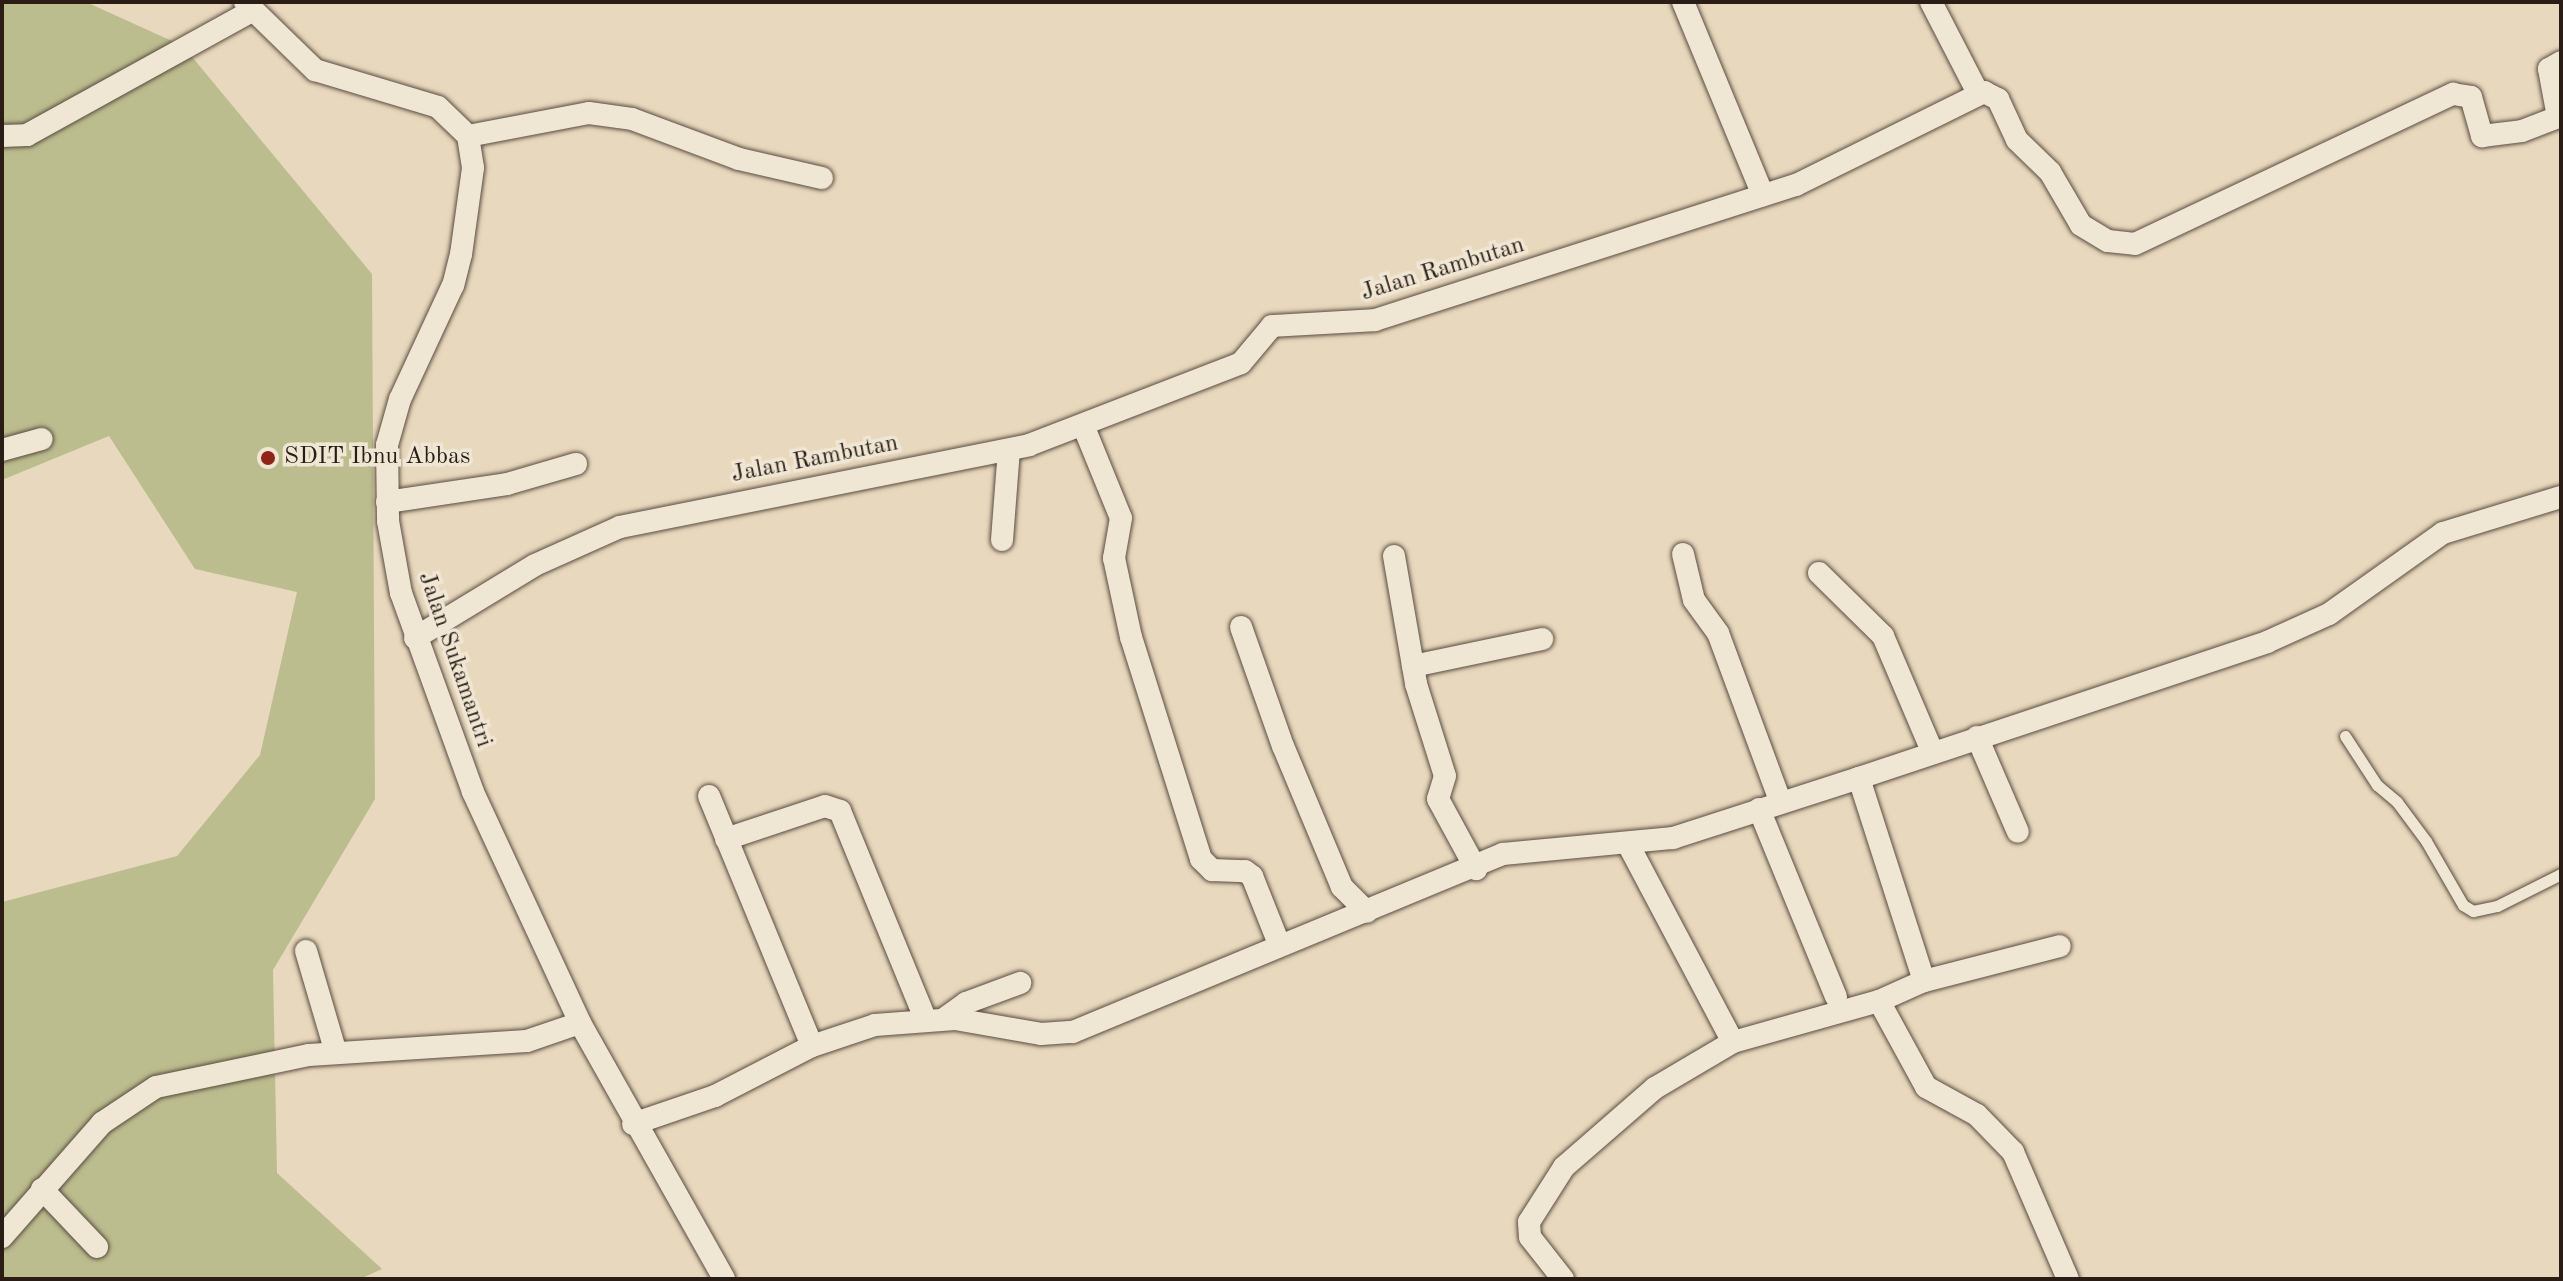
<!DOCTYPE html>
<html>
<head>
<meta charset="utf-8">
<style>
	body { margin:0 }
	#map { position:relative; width:2563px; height:1281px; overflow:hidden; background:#e8d8bd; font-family:"Old Standard TT",serif }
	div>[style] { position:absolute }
	.green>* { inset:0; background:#bbbd8e }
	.roads { filter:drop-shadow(0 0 2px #5a4c40) drop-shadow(0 0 2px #5a4c40) }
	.lane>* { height:11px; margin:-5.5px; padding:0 5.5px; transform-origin:5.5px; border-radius:5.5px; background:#f0e6d4 }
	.street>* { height:22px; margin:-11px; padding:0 11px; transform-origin:11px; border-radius:11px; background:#f0e6d4 }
	.dots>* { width:22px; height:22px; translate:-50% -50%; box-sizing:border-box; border:4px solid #f0e6d4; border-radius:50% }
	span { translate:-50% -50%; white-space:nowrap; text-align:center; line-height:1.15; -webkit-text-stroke:7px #f0e6d4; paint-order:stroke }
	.street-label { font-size:24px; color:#2a1d16 }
	.poi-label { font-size:24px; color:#2a1d16 }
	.left { translate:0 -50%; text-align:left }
	.frame { position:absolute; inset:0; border:4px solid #2a1d16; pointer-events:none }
</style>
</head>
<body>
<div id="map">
	<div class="green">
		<i style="clip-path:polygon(2px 2px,86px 2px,183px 46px,372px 274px,375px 799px,273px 970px,277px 1173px,382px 1269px,360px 1279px,2px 1279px,2px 902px,177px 856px,260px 755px,297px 592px,195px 569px,109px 436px,2px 480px)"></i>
	</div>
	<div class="roads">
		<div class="lane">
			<i style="left:2345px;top:736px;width:59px;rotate:56.9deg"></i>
			<i style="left:2377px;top:785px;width:26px;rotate:40deg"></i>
			<i style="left:2397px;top:802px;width:49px;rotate:53.4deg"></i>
			<i style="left:2426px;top:841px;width:74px;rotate:60deg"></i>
			<i style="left:2463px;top:905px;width:12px;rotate:31deg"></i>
			<i style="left:2473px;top:911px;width:25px;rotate:-12deg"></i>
			<i style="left:2497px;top:906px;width:72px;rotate:-26.6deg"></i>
		</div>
		<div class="street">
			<i style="left:245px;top:2px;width:98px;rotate:44.2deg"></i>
			<i style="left:315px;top:70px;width:128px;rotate:16.7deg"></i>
			<i style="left:438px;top:107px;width:42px;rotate:44deg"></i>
			<i style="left:468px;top:136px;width:32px;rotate:81deg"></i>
			<i style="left:473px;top:168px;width:87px;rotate:97.9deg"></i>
			<i style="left:461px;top:254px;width:32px;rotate:104deg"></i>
			<i style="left:453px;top:285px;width:126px;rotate:114.9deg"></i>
			<i style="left:400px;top:399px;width:48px;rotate:105.8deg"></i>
			<i style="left:387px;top:445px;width:76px;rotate:89.2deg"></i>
			<i style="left:388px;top:521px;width:73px;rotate:79.8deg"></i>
			<i style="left:401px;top:593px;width:212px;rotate:70.1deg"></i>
			<i style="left:473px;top:792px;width:255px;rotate:65.1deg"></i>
			<i style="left:580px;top:1023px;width:294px;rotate:60.6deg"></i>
			<i style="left:1683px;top:2px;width:209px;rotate:67.5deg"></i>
			<i style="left:1931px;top:2px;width:102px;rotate:62.7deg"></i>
			<i style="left:2px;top:136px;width:25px;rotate:-2deg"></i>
			<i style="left:27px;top:135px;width:257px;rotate:-28.9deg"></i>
			<i style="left:468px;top:136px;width:123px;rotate:-10.8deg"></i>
			<i style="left:589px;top:113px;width:43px;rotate:7.9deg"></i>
			<i style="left:632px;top:119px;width:114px;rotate:20.5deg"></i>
			<i style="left:739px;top:159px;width:85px;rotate:12.9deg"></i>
			<i style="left:1083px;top:425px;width:100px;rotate:67.8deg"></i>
			<i style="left:1121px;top:518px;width:41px;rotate:99.9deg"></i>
			<i style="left:1114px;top:558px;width:81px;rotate:77.9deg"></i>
			<i style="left:1131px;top:637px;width:233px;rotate:72.5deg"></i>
			<i style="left:1201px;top:859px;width:16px;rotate:45deg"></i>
			<i style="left:1212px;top:870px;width:33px;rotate:2deg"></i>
			<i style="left:1245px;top:871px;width:9px;rotate:36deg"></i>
			<i style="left:1252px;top:876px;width:73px;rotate:68.3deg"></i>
			<i style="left:2px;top:450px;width:41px;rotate:-15.4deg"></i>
			<i style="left:387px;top:502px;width:121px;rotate:-8.5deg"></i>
			<i style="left:507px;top:484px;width:72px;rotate:-16.2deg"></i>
			<i style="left:1002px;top:540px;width:90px;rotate:-85.6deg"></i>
			<i style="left:1683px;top:554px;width:47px;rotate:76.6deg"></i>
			<i style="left:1694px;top:600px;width:41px;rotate:54deg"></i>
			<i style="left:1718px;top:633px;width:181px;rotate:69.7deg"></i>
			<i style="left:1394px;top:556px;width:130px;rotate:80.2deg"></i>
			<i style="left:1416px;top:684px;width:96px;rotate:72.5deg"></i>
			<i style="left:1445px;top:776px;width:24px;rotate:107deg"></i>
			<i style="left:1438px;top:799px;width:80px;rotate:61.5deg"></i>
			<i style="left:1819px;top:573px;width:90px;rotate:44.5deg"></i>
			<i style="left:1883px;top:636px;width:127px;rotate:66.9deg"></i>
			<i style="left:1241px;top:627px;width:126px;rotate:70.6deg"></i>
			<i style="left:1283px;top:746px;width:153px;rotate:67.3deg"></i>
			<i style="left:1342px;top:887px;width:35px;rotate:45deg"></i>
			<i style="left:415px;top:638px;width:140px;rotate:-31.3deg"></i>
			<i style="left:535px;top:565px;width:93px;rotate:-24.1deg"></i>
			<i style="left:620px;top:527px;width:417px;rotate:-11.3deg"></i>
			<i style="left:1029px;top:445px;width:227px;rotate:-21.1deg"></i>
			<i style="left:1241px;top:363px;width:48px;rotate:-50deg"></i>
			<i style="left:1272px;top:326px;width:103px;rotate:-3.3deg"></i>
			<i style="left:1375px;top:320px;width:442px;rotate:-17.8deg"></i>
			<i style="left:1796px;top:185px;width:210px;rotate:-26.3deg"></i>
			<i style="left:1984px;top:92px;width:16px;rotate:27deg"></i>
			<i style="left:1998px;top:99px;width:45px;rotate:65.1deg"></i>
			<i style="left:2017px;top:140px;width:46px;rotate:44.1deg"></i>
			<i style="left:2050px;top:172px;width:61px;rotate:59.7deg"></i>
			<i style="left:2081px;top:225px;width:31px;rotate:31deg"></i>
			<i style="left:2108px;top:241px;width:27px;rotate:6deg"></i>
			<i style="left:2135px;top:244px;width:352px;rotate:-25.3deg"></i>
			<i style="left:2453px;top:94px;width:18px;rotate:9deg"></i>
			<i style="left:2471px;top:97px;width:41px;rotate:74.2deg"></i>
			<i style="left:2482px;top:136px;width:40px;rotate:-7.1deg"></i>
			<i style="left:2522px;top:131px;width:39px;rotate:-21deg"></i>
			<i style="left:2558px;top:117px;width:49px;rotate:-100.6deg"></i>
			<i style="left:2549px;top:69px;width:14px;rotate:-30deg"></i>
			<i style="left:1413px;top:666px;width:132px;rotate:-11.8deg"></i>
			<i style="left:1977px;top:737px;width:103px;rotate:66.7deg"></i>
			<i style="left:709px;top:796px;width:270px;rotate:67.6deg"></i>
			<i style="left:1759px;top:809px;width:203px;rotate:67.7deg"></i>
			<i style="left:726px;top:839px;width:104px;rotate:-18.4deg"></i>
			<i style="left:825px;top:806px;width:16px;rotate:18deg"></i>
			<i style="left:840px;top:811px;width:224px;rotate:67.7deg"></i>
			<i style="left:1628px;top:844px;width:224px;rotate:62.1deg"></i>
			<i style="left:306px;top:951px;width:106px;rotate:73.6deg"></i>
			<i style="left:1924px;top:981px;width:140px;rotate:-14.4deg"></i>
			<i style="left:1879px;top:1001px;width:98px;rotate:61.3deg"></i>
			<i style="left:1926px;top:1087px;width:58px;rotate:28.8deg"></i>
			<i style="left:1977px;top:1115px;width:52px;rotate:45.8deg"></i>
			<i style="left:2013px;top:1152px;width:138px;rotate:66.6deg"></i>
			<i style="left:944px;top:1019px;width:27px;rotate:-36deg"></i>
			<i style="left:966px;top:1003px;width:58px;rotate:-20.3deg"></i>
			<i style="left:633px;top:1124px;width:87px;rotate:-18.9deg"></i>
			<i style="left:715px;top:1096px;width:109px;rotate:-27.3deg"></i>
			<i style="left:812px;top:1046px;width:66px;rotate:-18.4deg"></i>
			<i style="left:875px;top:1025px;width:80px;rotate:-4.3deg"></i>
			<i style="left:955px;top:1019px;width:87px;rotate:9.9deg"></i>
			<i style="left:1041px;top:1034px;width:32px;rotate:-4deg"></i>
			<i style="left:1073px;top:1032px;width:465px;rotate:-22.5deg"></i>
			<i style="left:1503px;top:854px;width:171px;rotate:-5.4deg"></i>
			<i style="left:1673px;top:838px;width:195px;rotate:-17.9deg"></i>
			<i style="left:1859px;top:778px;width:430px;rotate:-18.4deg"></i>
			<i style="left:2267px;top:642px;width:68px;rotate:-24.3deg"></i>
			<i style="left:2329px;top:614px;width:140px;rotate:-35.4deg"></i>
			<i style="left:2443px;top:533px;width:123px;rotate:-17deg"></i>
			<i style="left:42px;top:1189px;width:80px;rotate:46.5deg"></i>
			<i style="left:2px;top:1237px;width:152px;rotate:-48.7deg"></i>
			<i style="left:102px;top:1123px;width:65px;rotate:-33.7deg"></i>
			<i style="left:156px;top:1087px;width:156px;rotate:-11.8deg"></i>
			<i style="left:309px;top:1055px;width:218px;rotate:-3.7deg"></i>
			<i style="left:527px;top:1041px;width:56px;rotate:-18.8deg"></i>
			<i style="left:1563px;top:1279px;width:53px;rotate:-128.2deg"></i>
			<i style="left:1530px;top:1237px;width:15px;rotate:-94deg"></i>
			<i style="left:1529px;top:1222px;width:65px;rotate:-57.5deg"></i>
			<i style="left:1564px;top:1167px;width:121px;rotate:-41deg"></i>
			<i style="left:1655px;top:1088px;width:91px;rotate:-30.5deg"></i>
			<i style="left:1733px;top:1042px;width:152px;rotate:-15.7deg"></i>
			<i style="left:1879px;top:1001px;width:49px;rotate:-24deg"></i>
			<i style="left:1924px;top:981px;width:213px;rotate:-107.8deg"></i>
		</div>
	</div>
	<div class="dots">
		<i style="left:268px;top:458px;background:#8f2418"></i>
	</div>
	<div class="street-label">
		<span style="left:1443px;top:270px;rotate:-17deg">Jalan Rambutan</span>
		<span style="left:815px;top:460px;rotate:-11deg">Jalan Rambutan</span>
		<span style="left:454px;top:660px;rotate:71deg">Jalan Sukamantri</span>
	</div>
	<div class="poi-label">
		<span class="left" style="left:284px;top:458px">SDIT Ibnu Abbas</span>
	</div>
	<div class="frame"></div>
</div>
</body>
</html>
